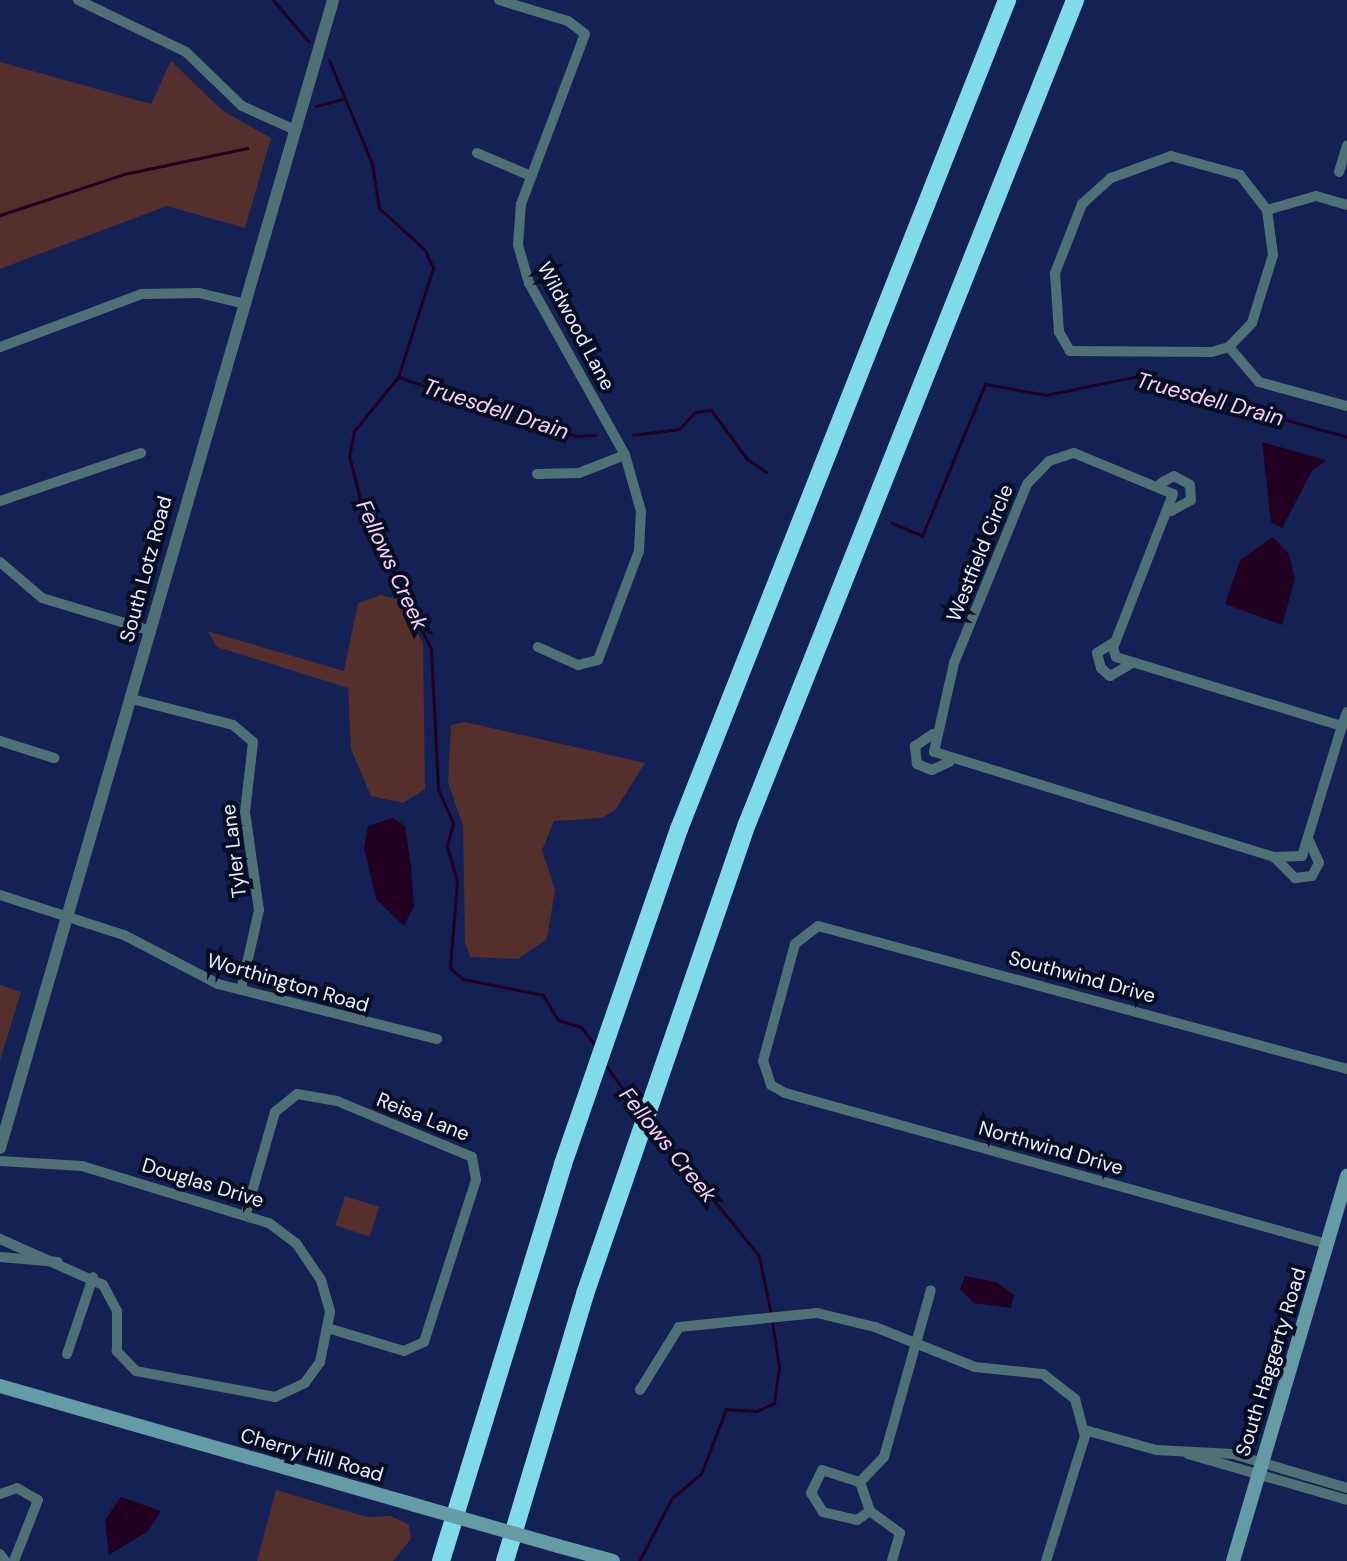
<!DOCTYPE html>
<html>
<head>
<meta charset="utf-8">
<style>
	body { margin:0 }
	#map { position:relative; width:1347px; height:1561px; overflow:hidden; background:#132155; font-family:"DM Sans",sans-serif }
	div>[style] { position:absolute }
	.green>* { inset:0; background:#552f2b; transform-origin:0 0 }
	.water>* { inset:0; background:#210021 }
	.stream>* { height:3px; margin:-1.5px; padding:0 1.5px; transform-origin:1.5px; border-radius:1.5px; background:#210021 }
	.minor>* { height:10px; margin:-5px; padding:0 5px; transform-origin:5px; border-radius:5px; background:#4f7176 }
	.tertiary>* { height:12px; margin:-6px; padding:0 6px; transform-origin:6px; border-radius:6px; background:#4f7176 }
	.secondary>* { height:14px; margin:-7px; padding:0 7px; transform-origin:7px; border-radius:7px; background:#649ba4 }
	.motorway>* { height:18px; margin:-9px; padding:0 9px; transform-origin:9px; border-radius:9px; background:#80dae8 }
	.secondary-bridge>* { height:14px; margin:-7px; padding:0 7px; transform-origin:7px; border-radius:7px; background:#649ba4 }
	span { translate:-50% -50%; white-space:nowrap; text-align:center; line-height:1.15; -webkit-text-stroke:8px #070e24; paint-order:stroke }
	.street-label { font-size:20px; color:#eaeffd }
	.water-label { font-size:22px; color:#fad0f8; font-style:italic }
</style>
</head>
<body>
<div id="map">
	<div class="green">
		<i style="clip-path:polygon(171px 61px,223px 111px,271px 138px,245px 228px,167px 206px,0 269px,0 62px,151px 104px)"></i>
		<i style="clip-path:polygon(381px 595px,400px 600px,423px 643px,425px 789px,403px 803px,371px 796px,351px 749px,348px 688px,217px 647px,207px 631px,344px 671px,358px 603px)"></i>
		<i style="clip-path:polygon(465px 722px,645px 763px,616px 809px,602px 818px,554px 821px,542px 850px,555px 890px,547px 939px,518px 959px,470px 957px,465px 942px,463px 826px,448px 782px,451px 725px)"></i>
		<i style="clip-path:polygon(0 985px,21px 992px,0 1060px)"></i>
		<i style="left:345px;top:1196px;width:36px;height:31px;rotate:18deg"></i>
		<i style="clip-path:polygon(276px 1490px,367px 1517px,391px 1516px,409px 1525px,411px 1539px,393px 1561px,257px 1561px)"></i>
	</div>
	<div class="water">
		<i style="clip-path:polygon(1262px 442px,1326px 460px,1312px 471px,1282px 528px,1271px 522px)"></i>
		<i style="clip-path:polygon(1273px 537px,1289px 554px,1295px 579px,1282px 625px,1225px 604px,1240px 560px)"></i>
		<i style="clip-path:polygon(393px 818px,405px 826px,411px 867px,414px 906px,404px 926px,376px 899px,364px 848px,368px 826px)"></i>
		<i style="clip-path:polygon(965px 1276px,996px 1282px,1014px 1295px,1011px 1308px,974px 1303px,960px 1289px)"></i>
		<i style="clip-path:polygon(121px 1497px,161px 1511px,148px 1531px,109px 1555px,105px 1520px)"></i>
	</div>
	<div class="stream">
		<i style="left:273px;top:0;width:55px;rotate:49.4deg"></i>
		<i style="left:329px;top:60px;width:113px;rotate:67.5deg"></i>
		<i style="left:372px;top:164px;width:45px;rotate:81deg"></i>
		<i style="left:379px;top:208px;width:62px;rotate:42.4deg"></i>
		<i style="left:425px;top:250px;width:20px;rotate:66deg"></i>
		<i style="left:433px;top:268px;width:114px;rotate:107.8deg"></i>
		<i style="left:398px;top:377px;width:70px;rotate:129.2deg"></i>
		<i style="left:354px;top:431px;width:25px;rotate:101deg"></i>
		<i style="left:349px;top:456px;width:57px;rotate:75.7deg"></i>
		<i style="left:363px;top:511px;width:154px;rotate:63.8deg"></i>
		<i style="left:431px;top:649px;width:140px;rotate:87.1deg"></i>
		<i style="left:438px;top:789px;width:37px;rotate:66deg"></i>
		<i style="left:453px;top:823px;width:24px;rotate:105deg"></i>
		<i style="left:447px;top:846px;width:37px;rotate:74deg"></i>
		<i style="left:457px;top:882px;width:86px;rotate:94.7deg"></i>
		<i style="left:450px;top:968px;width:17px;rotate:40deg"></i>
		<i style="left:463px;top:979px;width:82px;rotate:11.3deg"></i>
		<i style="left:543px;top:995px;width:29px;rotate:59deg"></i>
		<i style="left:558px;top:1020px;width:24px;rotate:17deg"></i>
		<i style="left:581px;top:1027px;width:24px;rotate:52deg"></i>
		<i style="left:316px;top:106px;width:27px;rotate:-15deg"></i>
		<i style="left:0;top:215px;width:131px;rotate:-18.3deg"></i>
		<i style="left:124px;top:174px;width:126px;rotate:-11.9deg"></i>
		<i style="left:398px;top:377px;width:187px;rotate:18.4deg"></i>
		<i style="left:575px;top:436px;width:20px;rotate:-3deg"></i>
		<i style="left:633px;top:435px;width:46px;rotate:-7.4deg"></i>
		<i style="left:679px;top:429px;width:23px;rotate:-47deg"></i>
		<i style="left:695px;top:412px;width:16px;rotate:-7deg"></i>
		<i style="left:711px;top:410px;width:61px;rotate:53.7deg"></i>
		<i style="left:747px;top:459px;width:23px;rotate:34deg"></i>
		<i style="left:892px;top:523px;width:33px;rotate:23deg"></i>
		<i style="left:922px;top:536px;width:165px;rotate:-67.5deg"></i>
		<i style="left:985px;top:384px;width:62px;rotate:10.2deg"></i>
		<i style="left:1046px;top:395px;width:90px;rotate:-11.6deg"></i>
		<i style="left:1134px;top:377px;width:221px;rotate:15.7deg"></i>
		<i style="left:605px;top:1064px;width:60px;rotate:54.5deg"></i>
		<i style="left:651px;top:1123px;width:171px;rotate:50.9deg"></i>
		<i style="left:759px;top:1256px;width:60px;rotate:78.5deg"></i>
		<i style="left:639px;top:1561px;width:71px;rotate:-62.4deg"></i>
		<i style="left:672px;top:1498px;width:38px;rotate:-40deg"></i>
		<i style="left:701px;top:1474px;width:70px;rotate:-69deg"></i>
		<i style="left:726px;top:1409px;width:31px;rotate:4deg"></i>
		<i style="left:757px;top:1411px;width:19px;rotate:-25deg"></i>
		<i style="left:774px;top:1403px;width:36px;rotate:-82deg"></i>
		<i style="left:779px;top:1367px;width:46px;rotate:-98.8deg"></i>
	</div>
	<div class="minor">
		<i style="left:78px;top:0;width:120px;rotate:25.7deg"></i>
		<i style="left:186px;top:52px;width:78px;rotate:44deg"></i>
		<i style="left:242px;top:106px;width:56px;rotate:24.3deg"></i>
		<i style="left:499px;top:0;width:72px;rotate:16.9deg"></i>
		<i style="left:568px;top:21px;width:21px;rotate:37deg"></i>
		<i style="left:585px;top:34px;width:182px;rotate:110.6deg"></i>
		<i style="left:521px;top:204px;width:41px;rotate:94.2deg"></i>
		<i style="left:518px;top:245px;width:40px;rotate:74deg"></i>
		<i style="left:529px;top:283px;width:197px;rotate:60.8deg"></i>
		<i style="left:625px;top:455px;width:58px;rotate:74.1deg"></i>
		<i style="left:641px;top:511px;width:40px;rotate:92.9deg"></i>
		<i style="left:639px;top:551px;width:116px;rotate:110.6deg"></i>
		<i style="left:598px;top:660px;width:21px;rotate:166deg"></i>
		<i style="left:578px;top:665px;width:44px;rotate:-155.8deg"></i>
		<i style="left:477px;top:153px;width:59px;rotate:23.1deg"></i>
		<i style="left:1171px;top:156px;width:72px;rotate:15.4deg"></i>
		<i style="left:1240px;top:175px;width:44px;rotate:52.4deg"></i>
		<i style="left:1267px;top:210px;width:45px;rotate:82.4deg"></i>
		<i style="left:1273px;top:255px;width:71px;rotate:107.2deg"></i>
		<i style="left:1252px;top:323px;width:33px;rotate:134deg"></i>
		<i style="left:1229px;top:347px;width:18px;rotate:164deg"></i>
		<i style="left:1212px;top:352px;width:142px;rotate:-179.6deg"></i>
		<i style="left:1070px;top:351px;width:22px;rotate:-120deg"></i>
		<i style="left:1059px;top:332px;width:59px;rotate:-93.9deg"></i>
		<i style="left:1055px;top:273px;width:74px;rotate:-68.6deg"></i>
		<i style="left:1082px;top:204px;width:39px;rotate:-42deg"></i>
		<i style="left:1111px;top:178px;width:64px;rotate:-20.1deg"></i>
		<i style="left:1339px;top:172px;width:28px;rotate:-73deg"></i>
		<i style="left:1267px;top:210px;width:51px;rotate:-15.9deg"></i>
		<i style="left:1316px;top:196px;width:32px;rotate:16deg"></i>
		<i style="left:0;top:347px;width:152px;rotate:-20.5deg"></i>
		<i style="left:142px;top:294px;width:57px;rotate:-1deg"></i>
		<i style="left:199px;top:293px;width:43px;rotate:13.4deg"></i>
		<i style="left:1229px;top:347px;width:46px;rotate:49.4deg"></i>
		<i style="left:1259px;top:382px;width:91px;rotate:15.3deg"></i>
		<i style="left:1074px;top:453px;width:107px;rotate:22.5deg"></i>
		<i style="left:1173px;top:494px;width:165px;rotate:111.3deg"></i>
		<i style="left:1113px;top:648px;width:9px;rotate:72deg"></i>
		<i style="left:1116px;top:657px;width:236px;rotate:17deg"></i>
		<i style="left:1342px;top:726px;width:136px;rotate:107.1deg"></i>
		<i style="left:1302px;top:856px;width:28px;rotate:178deg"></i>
		<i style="left:1274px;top:857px;width:356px;rotate:-162.8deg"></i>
		<i style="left:934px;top:752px;width:91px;rotate:-77.3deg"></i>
		<i style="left:954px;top:663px;width:193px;rotate:-67.8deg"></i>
		<i style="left:1027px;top:484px;width:32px;rotate:-46deg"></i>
		<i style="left:1049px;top:461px;width:26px;rotate:-18deg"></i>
		<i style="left:537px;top:474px;width:42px;rotate:-1.4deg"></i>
		<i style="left:579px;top:473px;width:49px;rotate:-21.4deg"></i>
		<i style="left:1161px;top:483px;width:15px;rotate:-28deg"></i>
		<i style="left:1174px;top:476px;width:18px;rotate:29deg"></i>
		<i style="left:1190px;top:485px;width:15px;rotate:86deg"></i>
		<i style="left:1191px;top:500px;width:23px;rotate:151deg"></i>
		<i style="left:0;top:501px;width:149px;rotate:-18.8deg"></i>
		<i style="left:0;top:562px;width:55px;rotate:40.6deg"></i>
		<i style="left:42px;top:598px;width:114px;rotate:16.8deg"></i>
		<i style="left:1116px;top:641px;width:22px;rotate:148deg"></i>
		<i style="left:1097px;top:653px;width:16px;rotate:75deg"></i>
		<i style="left:1101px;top:668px;width:12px;rotate:42deg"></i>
		<i style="left:1110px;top:676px;width:24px;rotate:-30deg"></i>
		<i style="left:132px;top:699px;width:104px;rotate:14.4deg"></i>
		<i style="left:233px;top:725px;width:26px;rotate:40deg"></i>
		<i style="left:253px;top:742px;width:70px;rotate:96.5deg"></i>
		<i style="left:245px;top:812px;width:99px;rotate:81.9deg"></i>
		<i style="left:259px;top:910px;width:82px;rotate:102.7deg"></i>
		<i style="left:1342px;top:726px;width:15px;rotate:-70deg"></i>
		<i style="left:933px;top:734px;width:22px;rotate:146deg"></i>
		<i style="left:915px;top:746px;width:18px;rotate:84deg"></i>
		<i style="left:917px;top:764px;width:16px;rotate:22deg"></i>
		<i style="left:932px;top:770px;width:19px;rotate:-25deg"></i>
		<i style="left:0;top:741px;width:57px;rotate:17.5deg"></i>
		<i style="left:1274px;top:857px;width:30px;rotate:45deg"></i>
		<i style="left:1295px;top:878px;width:17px;rotate:-7deg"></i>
		<i style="left:1312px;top:876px;width:15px;rotate:-62deg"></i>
		<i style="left:1319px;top:863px;width:27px;rotate:-114deg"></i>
		<i style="left:0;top:895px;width:130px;rotate:17.9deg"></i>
		<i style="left:124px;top:935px;width:106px;rotate:27.5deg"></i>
		<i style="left:218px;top:984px;width:226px;rotate:14.1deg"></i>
		<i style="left:0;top:1161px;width:82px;rotate:3.5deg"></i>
		<i style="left:82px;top:1166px;width:195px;rotate:17deg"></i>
		<i style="left:269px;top:1223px;width:34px;rotate:37deg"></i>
		<i style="left:296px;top:1243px;width:45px;rotate:56deg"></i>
		<i style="left:321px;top:1280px;width:33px;rotate:74deg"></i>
		<i style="left:330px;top:1312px;width:51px;rotate:101.3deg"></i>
		<i style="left:320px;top:1362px;width:26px;rotate:126deg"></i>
		<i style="left:305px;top:1383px;width:33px;rotate:155deg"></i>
		<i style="left:275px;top:1397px;width:141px;rotate:-169.4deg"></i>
		<i style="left:136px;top:1371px;width:28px;rotate:-134deg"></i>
		<i style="left:117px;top:1351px;width:40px;rotate:-90deg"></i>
		<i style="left:117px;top:1311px;width:30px;rotate:-118deg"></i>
		<i style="left:103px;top:1285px;width:113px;rotate:-155.9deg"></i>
		<i style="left:246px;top:1213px;width:105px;rotate:-74deg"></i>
		<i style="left:275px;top:1112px;width:28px;rotate:-39deg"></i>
		<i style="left:297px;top:1094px;width:41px;rotate:9.9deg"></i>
		<i style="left:337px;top:1101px;width:146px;rotate:22.5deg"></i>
		<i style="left:472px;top:1157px;width:23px;rotate:80deg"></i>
		<i style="left:476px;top:1180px;width:170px;rotate:107.8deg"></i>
		<i style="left:424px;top:1342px;width:22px;rotate:156deg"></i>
		<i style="left:404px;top:1351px;width:79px;rotate:-163.2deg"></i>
		<i style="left:1327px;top:1244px;width:563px;rotate:-164.43deg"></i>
		<i style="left:785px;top:1093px;width:16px;rotate:-150deg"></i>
		<i style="left:771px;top:1085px;width:25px;rotate:-108deg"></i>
		<i style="left:763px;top:1061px;width:121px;rotate:-74.7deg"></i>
		<i style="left:795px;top:944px;width:29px;rotate:-38deg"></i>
		<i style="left:818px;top:926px;width:548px;rotate:15.13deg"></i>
		<i style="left:0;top:1257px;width:58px;rotate:4.9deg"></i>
		<i style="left:67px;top:1354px;width:81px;rotate:-71.3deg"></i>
		<i style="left:640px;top:1390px;width:74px;rotate:-58.2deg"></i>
		<i style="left:679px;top:1327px;width:139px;rotate:-5.8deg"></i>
		<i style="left:817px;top:1313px;width:60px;rotate:13.6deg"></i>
		<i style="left:875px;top:1327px;width:108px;rotate:21.8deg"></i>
		<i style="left:975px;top:1367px;width:68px;rotate:5.9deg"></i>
		<i style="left:1043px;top:1374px;width:41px;rotate:38deg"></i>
		<i style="left:1075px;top:1399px;width:38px;rotate:75deg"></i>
		<i style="left:1085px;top:1436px;width:131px;rotate:107.3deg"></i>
		<i style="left:1085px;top:1430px;width:74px;rotate:15.7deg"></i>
		<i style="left:1156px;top:1450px;width:77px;rotate:3deg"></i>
		<i style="left:1233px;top:1454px;width:119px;rotate:16.6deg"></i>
		<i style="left:1188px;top:1454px;width:166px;rotate:16.1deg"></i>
		<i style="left:860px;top:1482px;width:31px;rotate:71deg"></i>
		<i style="left:0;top:1494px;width:18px;rotate:-19deg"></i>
		<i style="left:17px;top:1488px;width:24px;rotate:30deg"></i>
		<i style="left:38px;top:1500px;width:66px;rotate:111.5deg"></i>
		<i style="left:0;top:1554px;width:9px;rotate:54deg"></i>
		<i style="left:892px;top:1561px;width:29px;rotate:-74deg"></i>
		<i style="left:900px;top:1533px;width:37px;rotate:-144deg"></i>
		<i style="left:870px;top:1511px;width:16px;rotate:145deg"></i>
		<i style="left:857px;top:1520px;width:35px;rotate:-167deg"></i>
		<i style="left:823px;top:1512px;width:22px;rotate:-122deg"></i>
		<i style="left:811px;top:1493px;width:25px;rotate:-64deg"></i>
		<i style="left:822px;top:1470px;width:40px;rotate:18deg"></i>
		<i style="left:860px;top:1482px;width:35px;rotate:-46deg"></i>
		<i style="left:884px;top:1457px;width:173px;rotate:-74.3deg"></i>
	</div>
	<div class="tertiary">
		<i style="left:0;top:1148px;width:1195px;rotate:-73.82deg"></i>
	</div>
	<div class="secondary">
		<i style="left:0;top:1386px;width:432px;rotate:16deg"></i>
		<i style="left:558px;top:1546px;width:57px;rotate:15.3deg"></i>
		<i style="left:1233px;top:1561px;width:402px;rotate:-73.5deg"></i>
	</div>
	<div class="motorway">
		<i style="left:441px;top:1561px;width:415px;rotate:-72.9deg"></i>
		<i style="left:563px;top:1164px;width:355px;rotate:-70.9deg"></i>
		<i style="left:679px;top:829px;width:892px;rotate:-68.41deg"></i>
		<i style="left:505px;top:1561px;width:279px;rotate:-73.3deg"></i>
		<i style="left:585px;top:1294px;width:497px;rotate:-71deg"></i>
		<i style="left:747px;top:824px;width:887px;rotate:-68.29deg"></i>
	</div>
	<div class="secondary-bridge">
		<i style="left:415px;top:1505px;width:149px;rotate:16deg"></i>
	</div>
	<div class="street-label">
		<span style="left:576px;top:326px;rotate:62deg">Wildwood Lane</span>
		<span style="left:980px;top:553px;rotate:-68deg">Westfield Circle</span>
		<span style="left:146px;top:569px;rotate:-75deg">South Lotz Road</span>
		<span style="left:234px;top:851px;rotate:-97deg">Tyler Lane</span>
		<span style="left:1082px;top:977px;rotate:15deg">Southwind Drive</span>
		<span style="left:288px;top:983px;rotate:16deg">Worthington Road</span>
		<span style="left:423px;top:1117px;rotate:22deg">Reisa Lane</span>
		<span style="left:1051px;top:1148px;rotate:16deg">Northwind Drive</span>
		<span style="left:203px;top:1183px;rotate:17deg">Douglas Drive</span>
		<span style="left:1271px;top:1362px;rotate:-73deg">South Haggerty Road</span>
		<span style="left:312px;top:1455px;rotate:16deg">Cherry Hill Road</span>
	</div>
	<div class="water-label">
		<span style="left:1210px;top:399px;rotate:15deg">Truesdell Drain</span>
		<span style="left:496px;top:409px;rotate:18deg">Truesdell Drain</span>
		<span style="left:392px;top:565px;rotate:65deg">Fellows Creek</span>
		<span style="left:668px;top:1145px;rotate:51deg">Fellows Creek</span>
	</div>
</div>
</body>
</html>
